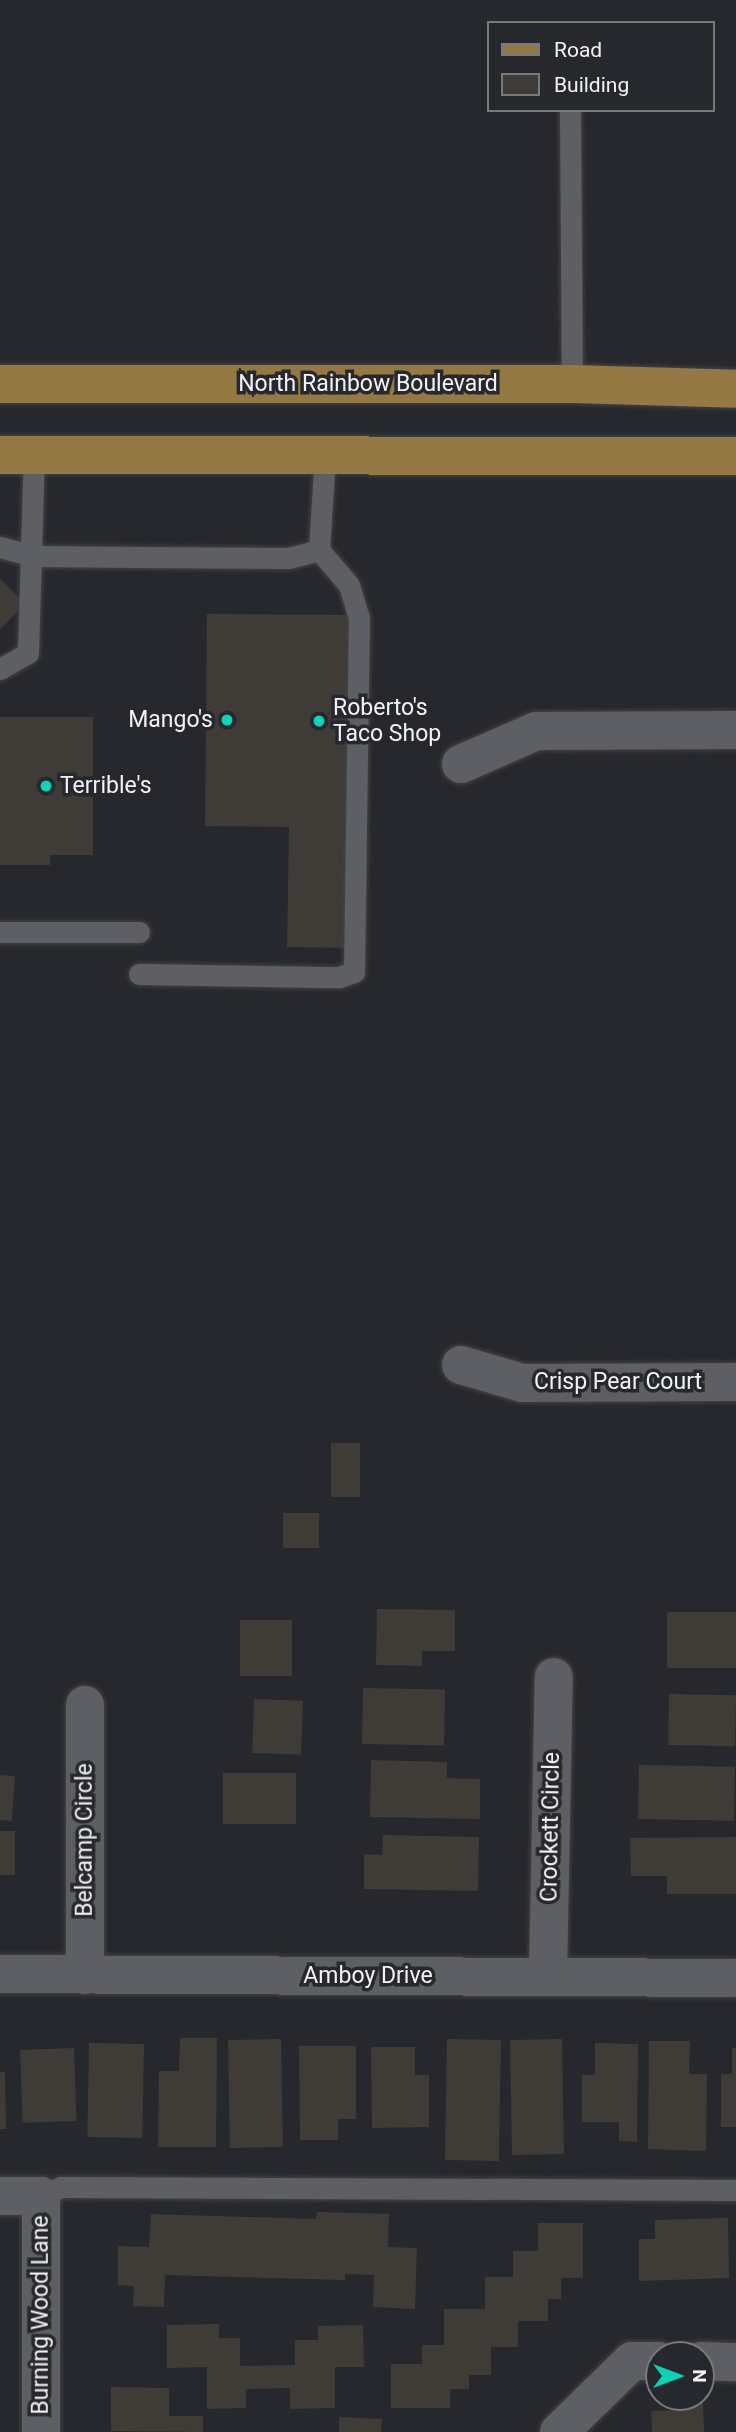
<!DOCTYPE html>
<html>
<head>
<meta charset="utf-8">
<style>
	body { margin:0 }
	#map { position:relative; width:736px; height:2432px; overflow:hidden; background:#27282d; font-family:Roboto,sans-serif }
	div>[style] { position:absolute }
	.building>* { inset:0; background:#3f3b37; transform-origin:0 0 }
	.roads { filter:drop-shadow(0 0 2px #424346) drop-shadow(0 0 2px #424346) }
	.service>* { height:21px; margin:-10.5px; padding:0 10.5px; transform-origin:10.5px; border-radius:10.5px; background:#5d5f64 }
	.minor>* { height:38px; margin:-19px; padding:0 19px; transform-origin:19px; border-radius:19px; background:#5d5f64 }
	.primary>* { height:38px; margin:-19px; padding:0 19px; transform-origin:19px; border-radius:19px; background:#947944 }
	.dots>* { width:19px; height:19px; translate:-50% -50%; box-sizing:border-box; border:4px solid #27282d; border-radius:50% }
	span { translate:-50% -50%; white-space:nowrap; text-align:center; line-height:1.15; -webkit-text-stroke:7px #27282d; paint-order:stroke }
	.street-label { font-size:23px; color:#f2f3f6 }
	.poi-label { font-size:23px; color:#f2f3f6 }
	.left { translate:0 -50%; text-align:left }
	.right { translate:-100% -50%; text-align:right }
	.legend { position:absolute; left:487px; top:21px; width:228px; height:91px; box-sizing:border-box; background:#27282d; border:2px solid #78797d; margin:0; padding:9px 12px; list-style:none; font-size:21px; color:#f2f3f6 }
	.legend li { display:flex; align-items:center; gap:14px; height:35px }
	.legend b { width:35px; border:2px solid #78797d }
	.north { position:absolute; left:645px; top:2341px; width:70px; height:70px; box-sizing:border-box; background:#27282d; border:2px solid #78797d; border-radius:50%; rotate:90deg; font-size:19px; font-weight:700; line-height:28px; text-align:center; color:#f2f3f6 }
	.north::after { content:''; display:block; margin:auto; width:24px; height:32px; background:#03d5b6; clip-path:polygon(50% 0,100% 100%,50% 72%,0 100%) }
</style>
</head>
<body>
<div id="map">
	<div class="building">
		<i style="clip-path:polygon(0 579px,25px 604px,0 629px)"></i>
		<i style="clip-path:polygon(207px 614px,350px 615px,346px 948px,287px 947px,289px 827px,205px 826px)"></i>
		<i style="clip-path:polygon(0 717px,93px 717px,93px 855px,50px 855px,50px 865px,0 865px)"></i>
		<i style="left:331px;top:1443px;width:29px;height:54px"></i>
		<i style="left:319px;top:1513px;width:35px;height:36px;rotate:90deg"></i>
		<i style="clip-path:polygon(377px 1609px,455px 1610px,455px 1651px,422px 1651px,422px 1666px,376px 1665px)"></i>
		<i style="left:667px;top:1612px;width:69px;height:56px"></i>
		<i style="left:240px;top:1620px;width:52px;height:56px"></i>
		<i style="left:363px;top:1688px;width:82px;height:56px;rotate:1deg"></i>
		<i style="left:669px;top:1694px;width:67px;height:51px;rotate:1deg"></i>
		<i style="left:254px;top:1699px;width:49px;height:54px;rotate:2deg"></i>
		<i style="clip-path:polygon(371px 1760px,447px 1762px,447px 1778px,480px 1779px,480px 1819px,370px 1817px)"></i>
		<i style="left:639px;top:1765px;width:96px;height:54px;rotate:1deg"></i>
		<i style="left:296px;top:1773px;width:51px;height:73px;rotate:90deg"></i>
		<i style="left:0;top:1775px;width:15px;height:45px;rotate:4deg"></i>
		<i style="left:0;top:1831px;width:15px;height:44px"></i>
		<i style="clip-path:polygon(383px 1835px,479px 1837px,478px 1891px,364px 1889px,364px 1854px,382px 1855px)"></i>
		<i style="clip-path:polygon(736px 1837px,736px 1894px,667px 1894px,667px 1876px,631px 1876px,630px 1838px)"></i>
		<i style="clip-path:polygon(180px 2038px,217px 2038px,216px 2147px,158px 2147px,159px 2071px,179px 2071px)"></i>
		<i style="left:281px;top:2039px;width:108px;height:53px;rotate:89deg"></i>
		<i style="left:447px;top:2039px;width:54px;height:121px;rotate:1deg"></i>
		<i style="left:562px;top:2039px;width:115px;height:52px;rotate:89deg"></i>
		<i style="clip-path:polygon(649px 2041px,690px 2041px,689px 2074px,707px 2074px,706px 2151px,648px 2149px)"></i>
		<i style="left:89px;top:2043px;width:55px;height:94px;rotate:1deg"></i>
		<i style="clip-path:polygon(595px 2043px,638px 2044px,637px 2142px,619px 2141px,619px 2122px,582px 2122px,582px 2075px,595px 2075px)"></i>
		<i style="clip-path:polygon(299px 2046px,356px 2046px,356px 2119px,338px 2119px,338px 2140px,300px 2140px)"></i>
		<i style="clip-path:polygon(371px 2047px,415px 2047px,415px 2075px,429px 2075px,429px 2127px,372px 2128px)"></i>
		<i style="left:74px;top:2048px;width:73px;height:54px;rotate:88deg"></i>
		<i style="clip-path:polygon(732px 2048px,736px 2048px,736px 2127px,721px 2127px,721px 2074px,732px 2074px)"></i>
		<i style="clip-path:polygon(0 2072px,5px 2072px,6px 2129px,0 2129px)"></i>
		<i style="clip-path:polygon(317px 2212px,389px 2214px,388px 2247px,417px 2248px,415px 2309px,373px 2307px,374px 2275px,345px 2274px,345px 2280px,165px 2275px,164px 2307px,133px 2306px,134px 2286px,118px 2285px,118px 2246px,149px 2247px,151px 2214px,316px 2219px)"></i>
		<i style="clip-path:polygon(728px 2218px,729px 2278px,639px 2281px,639px 2239px,655px 2239px,655px 2220px)"></i>
		<i style="clip-path:polygon(538px 2223px,583px 2223px,583px 2278px,561px 2278px,561px 2299px,548px 2299px,548px 2321px,518px 2321px,518px 2347px,491px 2347px,491px 2375px,469px 2375px,469px 2389px,450px 2389px,450px 2408px,391px 2408px,391px 2364px,422px 2364px,422px 2345px,444px 2345px,444px 2309px,485px 2309px,485px 2277px,513px 2277px,513px 2251px,538px 2251px)"></i>
		<i style="clip-path:polygon(219px 2324px,219px 2338px,240px 2338px,240px 2366px,295px 2365px,295px 2340px,318px 2340px,318px 2326px,363px 2325px,364px 2367px,335px 2367px,335px 2408px,290px 2409px,290px 2388px,246px 2389px,246px 2408px,207px 2409px,207px 2367px,167px 2368px,167px 2325px)"></i>
		<i style="clip-path:polygon(111px 2387px,169px 2388px,169px 2416px,203px 2416px,203px 2432px,111px 2431px)"></i>
		<i style="clip-path:polygon(677px 2397px,703px 2397px,704px 2432px,652px 2432px,651px 2411px,677px 2410px)"></i>
		<i style="clip-path:polygon(339px 2417px,382px 2419px,381px 2432px,339px 2432px)"></i>
	</div>
	<div class="roads">
		<div class="service">
			<i style="left:570px;top:110px;width:274px;rotate:89.6deg"></i>
			<i style="left:0;top:547px;width:34px;rotate:15deg"></i>
			<i style="left:33px;top:556px;width:105px;rotate:0.5deg"></i>
			<i style="left:138px;top:557px;width:150px;rotate:0.4deg"></i>
			<i style="left:288px;top:558px;width:32px;rotate:-14deg"></i>
			<i style="left:319px;top:550px;width:95px;rotate:-86.4deg"></i>
			<i style="left:0;top:669px;width:32px;rotate:-30deg"></i>
			<i style="left:28px;top:653px;width:198px;rotate:-88.3deg"></i>
			<i style="left:0;top:932px;width:139px"></i>
			<i style="left:139px;top:974px;width:200px;rotate:0.9deg"></i>
			<i style="left:339px;top:977px;width:16px;rotate:-18deg"></i>
			<i style="left:354px;top:972px;width:354px;rotate:-89.2deg"></i>
			<i style="left:359px;top:618px;width:34px;rotate:-107deg"></i>
			<i style="left:349px;top:585px;width:46px;rotate:-130.6deg"></i>
			<i style="left:41px;top:2196px;width:22px;rotate:-24deg"></i>
			<i style="left:61px;top:2187px;width:675px;rotate:0.25deg"></i>
		</div>
		<div class="minor">
			<i style="left:461px;top:764px;width:82px;rotate:-23.7deg"></i>
			<i style="left:536px;top:731px;width:200px;rotate:-0.3deg"></i>
			<i style="left:461px;top:1365px;width:64px;rotate:16.4deg"></i>
			<i style="left:522px;top:1383px;width:214px;rotate:-0.3deg"></i>
			<i style="left:85px;top:1705px;width:270px;rotate:90deg"></i>
			<i style="left:0;top:1974px;width:736px;rotate:0.31deg"></i>
			<i style="left:548px;top:1977px;width:300px;rotate:-88.9deg"></i>
			<i style="left:0;top:2196px;width:41px"></i>
			<i style="left:41px;top:2196px;width:236px;rotate:90deg"></i>
			<i style="left:701px;top:2361px;width:35px;rotate:2deg"></i>
			<i style="left:559px;top:2432px;width:102px;rotate:-44.2deg"></i>
			<i style="left:632px;top:2361px;width:27px"></i>
		</div>
		<div class="primary">
			<i style="left:0;top:384px;width:572px"></i>
			<i style="left:572px;top:384px;width:164px;rotate:1.7deg"></i>
			<i style="left:0;top:455px;width:736px;rotate:0.08deg"></i>
		</div>
	</div>
	<div class="dots">
		<i style="left:227px;top:720px;background:#03d5b6"></i>
		<i style="left:319px;top:721px;background:#03d5b6"></i>
		<i style="left:46px;top:786px;background:#03d5b6"></i>
	</div>
	<div class="street-label">
		<span style="left:368px;top:384px">North Rainbow Boulevard</span>
		<span style="left:618px;top:1382px">Crisp Pear Court</span>
		<span style="left:551px;top:1827px;rotate:-89deg">Crockett Circle</span>
		<span style="left:85px;top:1840px;rotate:-90deg">Belcamp Circle</span>
		<span style="left:368px;top:1976px">Amboy Drive</span>
		<span style="left:41px;top:2315px;rotate:-90deg">Burning Wood Lane</span>
	</div>
	<div class="poi-label">
		<span class="left" style="left:333px;top:721px">Roberto's<br>Taco Shop</span>
		<span class="right" style="left:213px;top:720px">Mango's</span>
		<span class="left" style="left:60px;top:786px">Terrible's</span>
	</div>
	<ul class="legend">
	<li><b style="height:9px;background:#947944"></b>Road</li>
	<li><b style="height:19px;background:#3f3b37"></b>Building</li>
	</ul>
	<div class="north">N</div>
</div>
</body>
</html>
